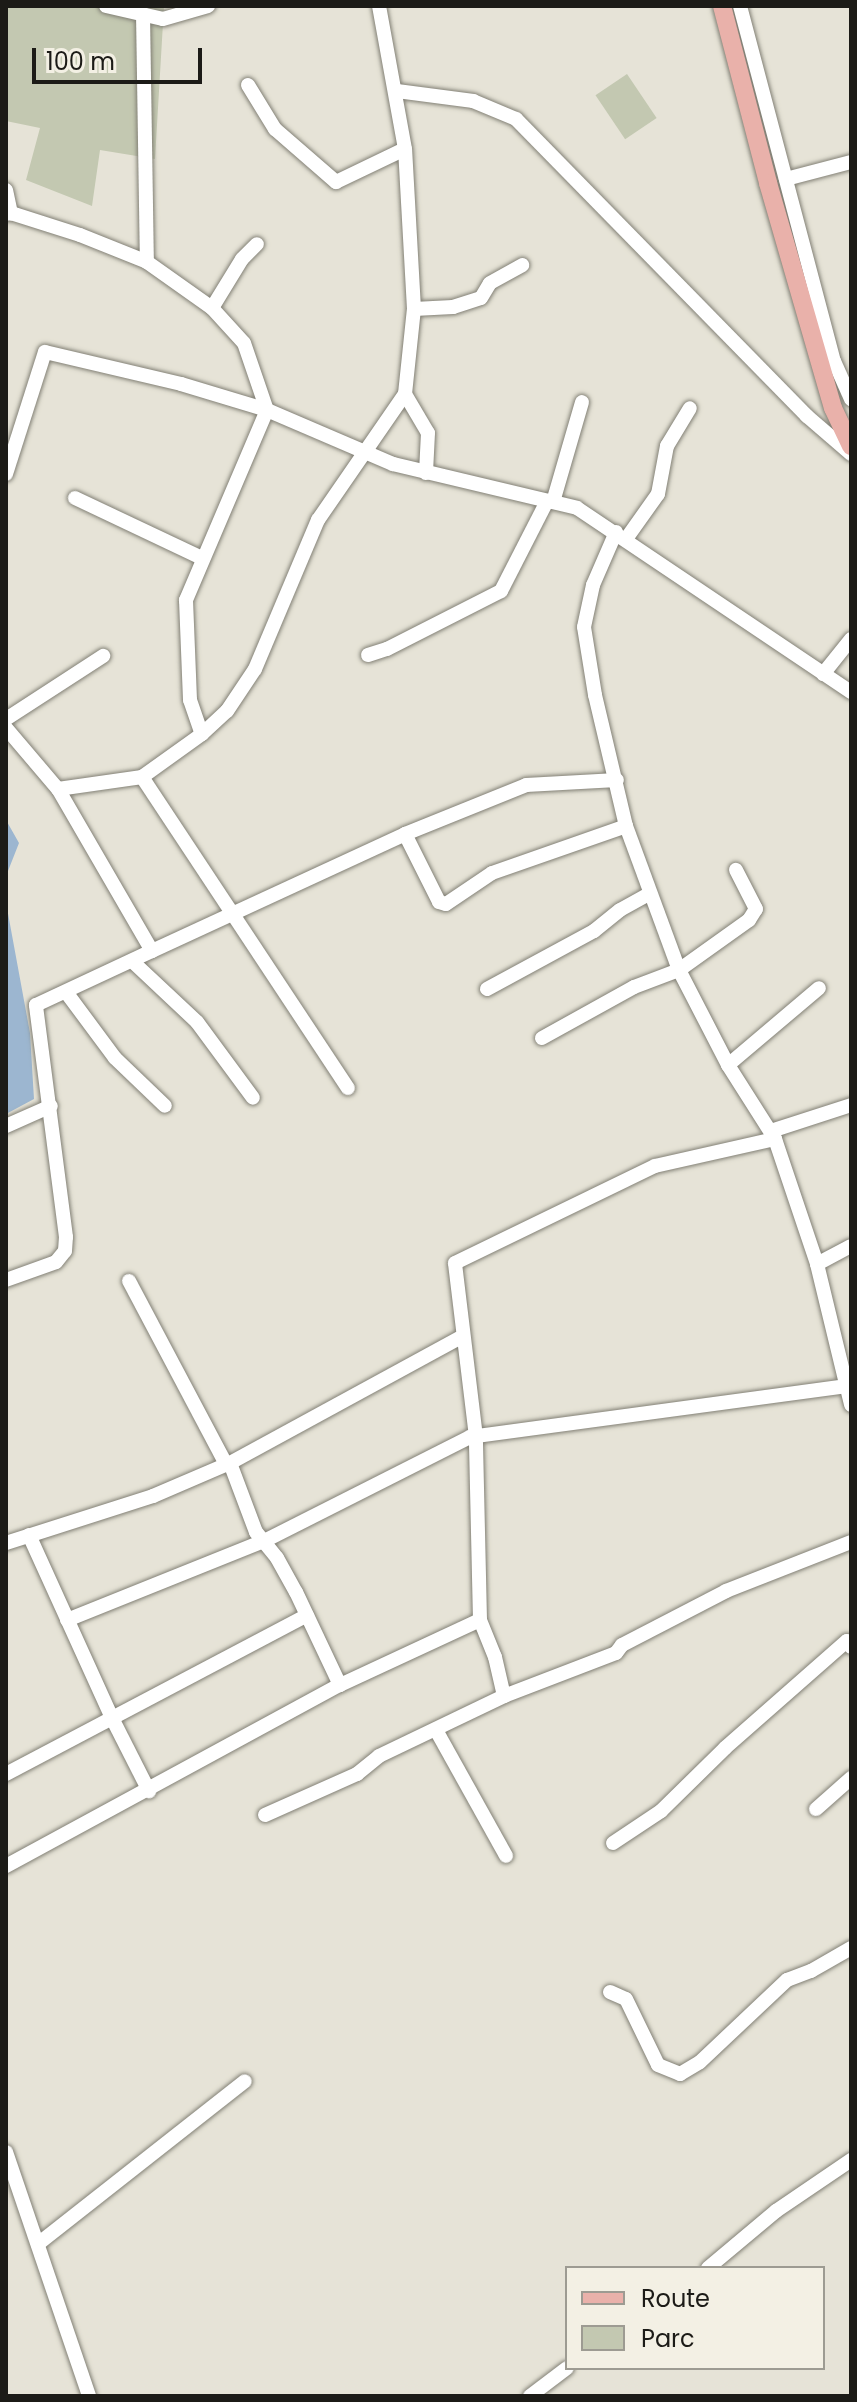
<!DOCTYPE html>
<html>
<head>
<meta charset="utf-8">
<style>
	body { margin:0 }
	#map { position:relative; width:857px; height:2402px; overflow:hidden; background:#e6e3d7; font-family:Poppins,sans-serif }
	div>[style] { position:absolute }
	.green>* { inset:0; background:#c3c8b1; transform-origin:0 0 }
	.water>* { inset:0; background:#9cb6d0 }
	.roads { filter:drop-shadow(0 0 2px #828075) drop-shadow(0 0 2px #828075) }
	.minor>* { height:14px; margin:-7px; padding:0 7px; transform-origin:7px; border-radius:7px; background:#fff }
	.major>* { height:18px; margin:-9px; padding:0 9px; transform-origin:9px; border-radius:9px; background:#e9b1aa }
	span { translate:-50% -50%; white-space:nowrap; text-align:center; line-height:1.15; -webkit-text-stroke:7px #f3f0e4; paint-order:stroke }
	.frame { position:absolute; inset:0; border:8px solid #1c1b17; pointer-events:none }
	.legend { position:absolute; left:565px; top:2266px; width:260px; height:104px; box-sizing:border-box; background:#f3f0e4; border:2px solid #9d9b92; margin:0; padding:10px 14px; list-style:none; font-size:24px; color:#1c1b17 }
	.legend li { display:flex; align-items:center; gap:16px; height:40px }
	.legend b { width:40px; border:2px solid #9d9b92 }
	.scale { position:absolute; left:32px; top:48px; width:170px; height:36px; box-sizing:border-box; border:4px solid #1c1b17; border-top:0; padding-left:10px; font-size:24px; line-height:28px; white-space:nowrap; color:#1c1b17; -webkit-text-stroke:6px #f3f0e4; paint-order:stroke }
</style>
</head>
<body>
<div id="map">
	<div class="green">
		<i style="clip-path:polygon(7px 6px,164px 6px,155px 159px,100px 150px,92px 206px,26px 180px,40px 128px,6px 121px)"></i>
		<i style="left:627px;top:74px;width:53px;height:38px;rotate:56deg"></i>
	</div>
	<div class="water">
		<i style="clip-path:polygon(6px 820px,19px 843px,8px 871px,7px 908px,30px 1033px,34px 1099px,6px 1114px)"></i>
	</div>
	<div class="roads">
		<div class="minor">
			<i style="left:106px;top:6px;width:58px;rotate:12.8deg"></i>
			<i style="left:163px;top:19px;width:47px;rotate:-16.1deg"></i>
			<i style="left:740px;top:6px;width:367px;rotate:75.2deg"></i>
			<i style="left:834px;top:361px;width:42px;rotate:65.9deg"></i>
			<i style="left:143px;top:14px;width:248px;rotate:89.1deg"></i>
			<i style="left:248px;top:85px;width:52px;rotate:58.5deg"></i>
			<i style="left:275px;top:129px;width:81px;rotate:41deg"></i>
			<i style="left:336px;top:182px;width:76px;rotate:-25.6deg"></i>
			<i style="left:397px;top:91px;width:77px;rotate:7.5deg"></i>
			<i style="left:473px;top:101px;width:47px;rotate:22.7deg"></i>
			<i style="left:516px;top:119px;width:416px;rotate:45.6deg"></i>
			<i style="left:807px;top:416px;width:58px;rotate:40.8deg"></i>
			<i style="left:786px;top:179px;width:67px;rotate:-14.7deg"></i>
			<i style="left:6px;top:190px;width:24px;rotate:78deg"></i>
			<i style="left:6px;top:214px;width:5px;rotate:-11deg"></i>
			<i style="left:11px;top:213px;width:72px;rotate:17.7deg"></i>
			<i style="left:80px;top:235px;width:72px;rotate:21.9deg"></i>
			<i style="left:147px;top:262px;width:80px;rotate:35.3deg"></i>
			<i style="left:212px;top:308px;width:47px;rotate:47.6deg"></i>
			<i style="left:244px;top:343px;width:71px;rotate:71.1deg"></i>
			<i style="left:267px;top:410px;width:207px;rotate:113.1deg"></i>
			<i style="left:186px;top:600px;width:100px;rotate:87.7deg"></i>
			<i style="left:190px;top:700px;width:36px;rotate:71deg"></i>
			<i style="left:212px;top:308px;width:57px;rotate:-58.5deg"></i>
			<i style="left:242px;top:259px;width:21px;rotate:-45deg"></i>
			<i style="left:414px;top:309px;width:39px;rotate:-3deg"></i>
			<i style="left:453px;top:307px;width:29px;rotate:-18deg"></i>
			<i style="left:481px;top:298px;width:17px;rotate:-59deg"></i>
			<i style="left:490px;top:283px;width:37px;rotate:-29deg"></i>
			<i style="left:405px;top:394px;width:45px;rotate:59.5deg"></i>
			<i style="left:428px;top:433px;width:40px;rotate:92.9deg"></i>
			<i style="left:6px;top:474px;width:128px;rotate:-72.3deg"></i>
			<i style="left:45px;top:352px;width:140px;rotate:13.2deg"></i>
			<i style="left:181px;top:384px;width:90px;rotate:16.8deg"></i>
			<i style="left:267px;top:410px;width:137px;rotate:23.2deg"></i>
			<i style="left:393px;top:464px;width:189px;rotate:13.4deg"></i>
			<i style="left:577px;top:508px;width:330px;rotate:33.9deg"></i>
			<i style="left:75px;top:498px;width:140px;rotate:25.3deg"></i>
			<i style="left:553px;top:502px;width:104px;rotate:-73.8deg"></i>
			<i style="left:616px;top:532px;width:58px;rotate:113.5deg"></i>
			<i style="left:593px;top:585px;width:43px;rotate:102.1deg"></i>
			<i style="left:584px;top:627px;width:69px;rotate:80.8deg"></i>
			<i style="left:595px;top:695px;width:135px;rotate:76.7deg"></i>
			<i style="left:626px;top:826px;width:153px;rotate:69.8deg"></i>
			<i style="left:679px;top:970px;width:107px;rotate:62.7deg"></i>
			<i style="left:728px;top:1065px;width:88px;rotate:57.6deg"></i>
			<i style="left:775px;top:1139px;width:132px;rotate:71.4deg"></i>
			<i style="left:817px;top:1264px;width:145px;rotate:76.4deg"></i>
			<i style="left:626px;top:539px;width:55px;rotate:-54.6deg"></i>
			<i style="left:658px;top:494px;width:49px;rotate:-79.4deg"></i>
			<i style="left:667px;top:446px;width:44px;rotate:-58.8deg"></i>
			<i style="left:368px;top:655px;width:20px;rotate:-18deg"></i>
			<i style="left:387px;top:649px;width:128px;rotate:-27deg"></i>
			<i style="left:501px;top:591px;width:101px;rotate:-62.9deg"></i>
			<i style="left:823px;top:674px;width:45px;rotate:-51.3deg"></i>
			<i style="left:6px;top:719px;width:116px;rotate:-33deg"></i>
			<i style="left:6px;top:728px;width:80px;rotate:49.6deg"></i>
			<i style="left:142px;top:777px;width:373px;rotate:56.5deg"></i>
			<i style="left:405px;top:834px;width:76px;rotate:63.4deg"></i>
			<i style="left:439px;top:902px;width:7px;rotate:16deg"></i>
			<i style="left:446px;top:904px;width:55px;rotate:-34deg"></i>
			<i style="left:492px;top:873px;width:142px;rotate:-19.3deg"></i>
			<i style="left:152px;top:951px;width:279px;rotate:-24.8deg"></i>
			<i style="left:405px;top:834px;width:131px;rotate:-22deg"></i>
			<i style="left:526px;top:785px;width:91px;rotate:-3.1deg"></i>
			<i style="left:132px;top:961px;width:89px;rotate:43.2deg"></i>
			<i style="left:197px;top:1022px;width:94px;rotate:53.6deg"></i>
			<i style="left:487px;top:989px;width:122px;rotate:-28.5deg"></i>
			<i style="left:594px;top:931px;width:33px;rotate:-39deg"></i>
			<i style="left:620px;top:910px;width:33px;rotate:-29deg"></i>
			<i style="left:66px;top:992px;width:82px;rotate:53.4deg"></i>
			<i style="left:115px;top:1058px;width:69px;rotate:43.8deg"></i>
			<i style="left:542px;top:1038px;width:105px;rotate:-29deg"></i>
			<i style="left:634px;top:987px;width:48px;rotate:-20.7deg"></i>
			<i style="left:679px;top:970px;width:86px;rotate:-35.5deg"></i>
			<i style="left:749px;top:920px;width:13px;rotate:-58deg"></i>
			<i style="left:756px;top:909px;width:44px;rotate:-117.1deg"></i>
			<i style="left:728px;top:1065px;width:119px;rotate:-40.2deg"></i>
			<i style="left:6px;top:1126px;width:49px;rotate:-24deg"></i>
			<i style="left:771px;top:1131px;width:84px;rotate:-18deg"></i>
			<i style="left:817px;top:1264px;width:38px;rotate:-28deg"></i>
			<i style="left:6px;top:1280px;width:53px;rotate:-19.8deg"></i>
			<i style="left:56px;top:1262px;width:14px;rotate:-51deg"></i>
			<i style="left:65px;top:1251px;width:14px;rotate:-86deg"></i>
			<i style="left:66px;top:1237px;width:234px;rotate:-97.4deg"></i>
			<i style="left:36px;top:1005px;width:128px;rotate:-25deg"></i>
			<i style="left:152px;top:951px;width:187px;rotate:-120.1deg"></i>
			<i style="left:58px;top:789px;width:85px;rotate:-8.1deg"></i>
			<i style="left:142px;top:777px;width:74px;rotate:-35.6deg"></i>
			<i style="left:202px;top:734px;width:34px;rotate:-43deg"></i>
			<i style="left:227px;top:711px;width:50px;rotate:-56.3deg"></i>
			<i style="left:255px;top:669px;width:162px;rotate:-67.1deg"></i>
			<i style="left:318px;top:520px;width:153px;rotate:-55.4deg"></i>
			<i style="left:405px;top:394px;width:85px;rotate:-84deg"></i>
			<i style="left:414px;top:309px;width:160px;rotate:-93.2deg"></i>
			<i style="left:405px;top:149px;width:145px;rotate:-100.3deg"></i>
			<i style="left:129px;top:1281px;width:207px;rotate:62.1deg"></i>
			<i style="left:230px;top:1463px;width:265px;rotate:-28.6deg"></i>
			<i style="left:29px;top:1535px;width:203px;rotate:65.6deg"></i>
			<i style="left:113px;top:1720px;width:80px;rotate:63.1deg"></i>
			<i style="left:6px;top:1543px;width:154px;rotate:-17.7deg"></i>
			<i style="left:153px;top:1496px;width:84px;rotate:-23.2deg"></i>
			<i style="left:230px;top:1463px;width:74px;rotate:69.4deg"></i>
			<i style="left:256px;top:1532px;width:33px;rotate:51deg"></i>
			<i style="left:277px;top:1558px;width:39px;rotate:61deg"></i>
			<i style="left:296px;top:1592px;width:103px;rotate:64.7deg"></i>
			<i style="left:340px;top:1685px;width:154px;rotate:-24.9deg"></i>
			<i style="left:480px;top:1620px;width:40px;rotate:68deg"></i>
			<i style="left:495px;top:1657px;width:40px;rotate:77deg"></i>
			<i style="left:67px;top:1620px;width:212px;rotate:-21.9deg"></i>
			<i style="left:264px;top:1541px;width:231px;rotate:-26.8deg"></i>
			<i style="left:470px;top:1437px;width:379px;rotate:-7.7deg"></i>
			<i style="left:480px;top:1620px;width:183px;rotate:-91.3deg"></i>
			<i style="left:476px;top:1437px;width:175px;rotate:-96.9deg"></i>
			<i style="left:455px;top:1263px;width:222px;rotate:-25.9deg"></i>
			<i style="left:655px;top:1166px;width:123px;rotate:-12.7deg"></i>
			<i style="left:436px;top:1730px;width:144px;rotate:60.9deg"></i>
			<i style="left:6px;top:1774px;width:340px;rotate:-27.8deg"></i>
			<i style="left:816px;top:1809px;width:47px;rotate:-41.5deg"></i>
			<i style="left:265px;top:1815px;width:101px;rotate:-24deg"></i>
			<i style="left:357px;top:1774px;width:28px;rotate:-39deg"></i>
			<i style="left:379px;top:1756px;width:139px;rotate:-25.6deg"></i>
			<i style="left:504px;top:1696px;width:120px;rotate:-21deg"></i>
			<i style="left:616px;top:1653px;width:10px;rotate:-53deg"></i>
			<i style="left:622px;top:1645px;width:117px;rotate:-27.4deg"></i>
			<i style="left:726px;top:1591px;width:134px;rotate:-21.4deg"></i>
			<i style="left:613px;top:1843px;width:58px;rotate:-33.7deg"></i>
			<i style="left:661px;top:1811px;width:90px;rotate:-44.5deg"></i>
			<i style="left:725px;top:1748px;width:162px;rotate:-41.3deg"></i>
			<i style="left:847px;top:1641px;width:7px;rotate:56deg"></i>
			<i style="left:6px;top:1866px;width:380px;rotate:-28.5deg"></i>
			<i style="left:610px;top:1992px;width:17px;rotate:24deg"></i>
			<i style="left:626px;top:1999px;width:73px;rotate:64.1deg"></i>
			<i style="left:658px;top:2065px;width:24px;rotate:22deg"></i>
			<i style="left:680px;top:2074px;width:23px;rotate:-31deg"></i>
			<i style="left:700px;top:2062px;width:120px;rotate:-43.3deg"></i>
			<i style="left:787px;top:1980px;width:26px;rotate:-21deg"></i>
			<i style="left:811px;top:1971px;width:46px;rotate:-29.9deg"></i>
			<i style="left:6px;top:2152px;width:258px;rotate:71.2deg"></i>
			<i style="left:38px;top:2244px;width:263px;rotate:-38.2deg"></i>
			<i style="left:708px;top:2268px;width:89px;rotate:-40deg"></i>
			<i style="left:776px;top:2211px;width:91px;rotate:-34.2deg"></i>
			<i style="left:530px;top:2396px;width:46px;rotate:-37.1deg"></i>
		</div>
		<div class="major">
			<i style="left:722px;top:6px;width:183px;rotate:75.4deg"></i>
			<i style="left:768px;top:183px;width:234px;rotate:73.9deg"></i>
			<i style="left:833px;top:408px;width:42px;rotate:64.7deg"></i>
		</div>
	</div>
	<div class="frame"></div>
	<ul class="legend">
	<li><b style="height:10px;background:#e9b1aa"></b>Route</li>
	<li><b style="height:22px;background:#c3c8b1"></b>Parc</li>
	</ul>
	<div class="scale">100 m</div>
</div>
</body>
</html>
